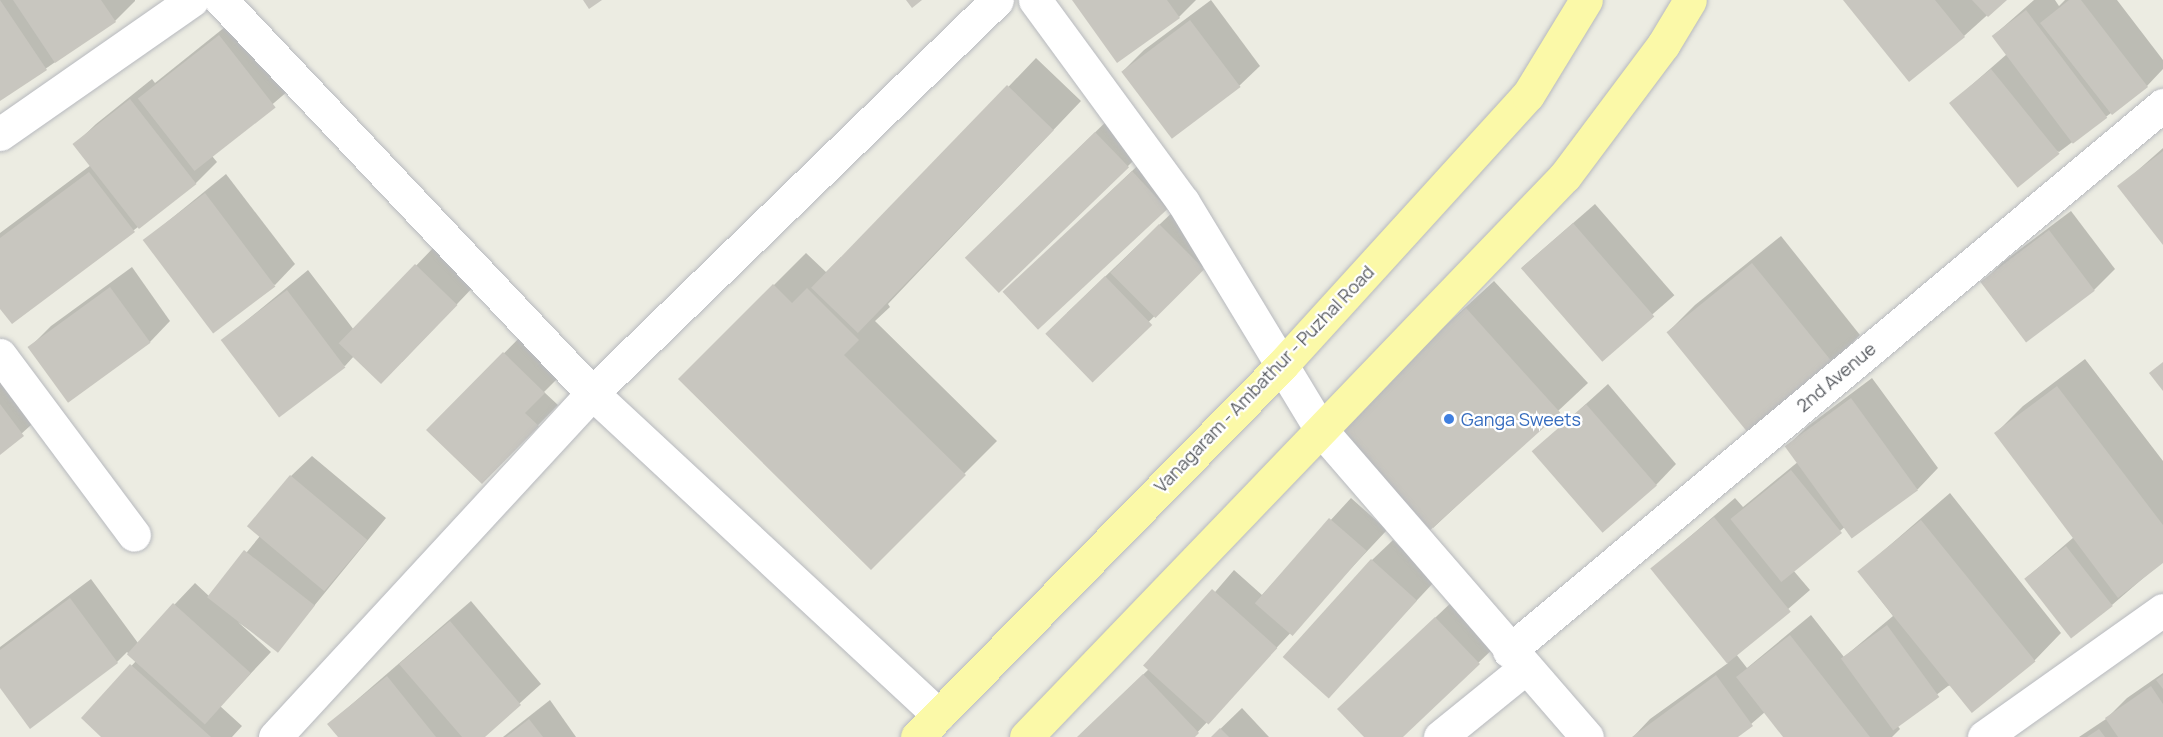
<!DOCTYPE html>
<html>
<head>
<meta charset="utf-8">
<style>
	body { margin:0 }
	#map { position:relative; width:2163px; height:737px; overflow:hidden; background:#ecece2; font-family:Manrope,sans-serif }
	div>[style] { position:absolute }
	.shadow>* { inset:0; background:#0003; transform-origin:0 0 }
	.building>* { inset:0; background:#c8c6bf; transform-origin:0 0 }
	.roads { filter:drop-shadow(0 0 2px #b7b9be) drop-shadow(0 0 2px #b7b9be) }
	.minor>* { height:33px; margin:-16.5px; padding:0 16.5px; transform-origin:16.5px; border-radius:16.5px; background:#fff }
	.major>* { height:33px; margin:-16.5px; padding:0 16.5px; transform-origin:16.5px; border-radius:16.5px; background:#fbf9a8 }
	.dots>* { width:16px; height:16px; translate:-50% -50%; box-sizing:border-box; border:3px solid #fff; border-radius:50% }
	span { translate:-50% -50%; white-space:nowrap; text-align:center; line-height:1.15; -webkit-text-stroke:4.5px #fff; paint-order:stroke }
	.street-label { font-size:18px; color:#5a5d62 }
	.shop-label { font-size:18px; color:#366cbe }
	.left { translate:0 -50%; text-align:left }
</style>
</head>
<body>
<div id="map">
	<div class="shadow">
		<i style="clip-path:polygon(0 0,135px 0,135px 1px,115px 21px,0 100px)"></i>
		<i style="clip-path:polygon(1074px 0,1196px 0,1179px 17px)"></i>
		<i style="clip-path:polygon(1211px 0,1260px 66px,1239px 86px,1123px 71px,1144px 50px)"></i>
		<i style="clip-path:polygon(1845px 0,2004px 0,1964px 36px)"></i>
		<i style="clip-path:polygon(2034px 0,2055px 0,2059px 6px,2065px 0,2117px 0,2163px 60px,2163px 69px,2147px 86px,2059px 152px,1951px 103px,2007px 54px,1993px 36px)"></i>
		<i style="clip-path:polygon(240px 15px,295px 85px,212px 156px,217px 162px,196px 183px,134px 230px,0 306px,0 233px,91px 165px,75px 144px,96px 124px,152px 79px,155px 83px)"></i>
		<i style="clip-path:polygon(1036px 58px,1081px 101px,888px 304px,890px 307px,875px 321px,997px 441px,870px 568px,680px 379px,806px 253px,826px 272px,841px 257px,843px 260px)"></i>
		<i style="clip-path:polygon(1116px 112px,1148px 146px,1128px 166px,987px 237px)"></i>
		<i style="clip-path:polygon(2163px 148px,2163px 243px,2119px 187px)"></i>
		<i style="clip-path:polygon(1153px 151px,1187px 187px,1166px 208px,1026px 272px)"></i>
		<i style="clip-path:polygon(226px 174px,295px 264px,275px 285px,145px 240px)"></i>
		<i style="clip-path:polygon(1181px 204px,1223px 247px,1091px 380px,1067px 313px)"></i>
		<i style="left:1595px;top:204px;width:121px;height:97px;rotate:49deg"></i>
		<i style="clip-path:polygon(2071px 211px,2115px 269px,2094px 290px,2026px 341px,1982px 283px,2003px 262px)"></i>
		<i style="clip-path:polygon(1781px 236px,1860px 335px,1832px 363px,1668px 332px,1695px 305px)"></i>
		<i style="clip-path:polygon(436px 245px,477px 283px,402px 362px,354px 356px,345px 366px,223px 340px,308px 270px,354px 330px)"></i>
		<i style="clip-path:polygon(132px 267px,170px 321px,150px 342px,30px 347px,51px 326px)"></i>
		<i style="clip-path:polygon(1494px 281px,1588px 383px,1433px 528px,1367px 398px)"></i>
		<i style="clip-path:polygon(525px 332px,565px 371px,544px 392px,558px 405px,482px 482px,428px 430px)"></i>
		<i style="clip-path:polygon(0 353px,51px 407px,0 453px)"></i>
		<i style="clip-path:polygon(2085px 359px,2163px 461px,2163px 561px,2112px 605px,2026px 578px,2074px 537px,1996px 433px,2023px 406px)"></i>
		<i style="clip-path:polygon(1872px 378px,1938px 468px,1918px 489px,1846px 526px,1793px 570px,1810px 590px,1736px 654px,1747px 668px,1811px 615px,1844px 657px,1893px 616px,1859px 572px,1950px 493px,2061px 633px,2034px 661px,1948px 686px,1897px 725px,1900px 729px,1892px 737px,1785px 737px,1765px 712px,1736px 737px,1633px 737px,1650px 719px,1728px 663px,1652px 569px,1735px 498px,1743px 507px,1799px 461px,1787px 446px,1808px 426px)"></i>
		<i style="clip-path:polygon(1608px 384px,1676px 464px,1656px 485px,1534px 451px)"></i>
		<i style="clip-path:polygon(312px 456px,386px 518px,278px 650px,238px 622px,271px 652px,220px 706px,242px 726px,232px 737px,104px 737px,83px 718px,136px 661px,127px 652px,117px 662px,0 685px,0 647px,91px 579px,138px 643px,195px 583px,210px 597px,260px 536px,291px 476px)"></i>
		<i style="clip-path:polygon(1351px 498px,1387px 530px,1193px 737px,1078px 737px,1149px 669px,1234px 570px,1262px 595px)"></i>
		<i style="clip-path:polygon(1393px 540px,1436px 580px,1346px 676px,1372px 560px)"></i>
		<i style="clip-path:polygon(1456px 598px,1499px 643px,1401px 737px,1366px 737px,1360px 689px)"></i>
		<i style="clip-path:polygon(471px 601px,541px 684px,482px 737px,339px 737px,329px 724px)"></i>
		<i style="clip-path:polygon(2163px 673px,2163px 737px,2079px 737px,2106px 719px,2127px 698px)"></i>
		<i style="clip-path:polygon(550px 700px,576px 737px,503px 737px)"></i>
		<i style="clip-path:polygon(1242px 708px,1269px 737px,1212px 737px)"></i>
	</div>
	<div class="building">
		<i style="clip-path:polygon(0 0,47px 70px,0 101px)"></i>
		<i style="clip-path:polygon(13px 0,101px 0,116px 22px,55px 63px)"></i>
		<i style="clip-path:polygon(583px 0,602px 0,589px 9px)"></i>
		<i style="clip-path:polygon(906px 0,922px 0,912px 8px)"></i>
		<i style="clip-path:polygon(1072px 0,1167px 0,1180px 18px,1117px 63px)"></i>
		<i style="clip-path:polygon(1843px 0,1935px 0,1965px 37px,1909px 82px)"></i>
		<i style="clip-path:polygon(1972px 0,2007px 0,1988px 17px)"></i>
		<i style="clip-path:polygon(2069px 0,2081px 0,2148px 87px,2112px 115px,2040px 23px)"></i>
		<i style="left:2026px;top:10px;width:135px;height:43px;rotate:53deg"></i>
		<i style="left:1190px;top:20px;width:84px;height:86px;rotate:53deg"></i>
		<i style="left:219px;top:35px;width:92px;height:103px;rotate:52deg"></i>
		<i style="left:1991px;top:69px;width:109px;height:54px;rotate:51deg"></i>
		<i style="left:1007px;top:85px;width:65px;height:282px;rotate:44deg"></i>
		<i style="left:130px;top:99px;width:108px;height:73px;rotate:52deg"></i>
		<i style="left:1095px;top:132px;width:49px;height:181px;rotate:46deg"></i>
		<i style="clip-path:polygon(2163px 151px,2163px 245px,2117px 186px)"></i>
		<i style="left:1132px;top:171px;width:52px;height:177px;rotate:47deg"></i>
		<i style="clip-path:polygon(89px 172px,135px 232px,12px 324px,0 309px,0 238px)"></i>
		<i style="left:205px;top:193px;width:117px;height:78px;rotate:53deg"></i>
		<i style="left:1573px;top:223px;width:124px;height:69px;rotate:49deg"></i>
		<i style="left:1159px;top:224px;width:64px;height:69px;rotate:45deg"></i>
		<i style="left:2049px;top:230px;width:76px;height:86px;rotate:53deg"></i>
		<i style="left:1752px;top:263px;width:129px;height:110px;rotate:51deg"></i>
		<i style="left:415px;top:264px;width:59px;height:110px;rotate:44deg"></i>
		<i style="left:1105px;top:276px;width:68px;height:83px;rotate:46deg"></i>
		<i style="clip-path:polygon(773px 284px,792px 303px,807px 288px,859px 340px,844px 355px,966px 475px,871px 570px,678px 379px)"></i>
		<i style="left:110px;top:287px;width:69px;height:102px;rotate:54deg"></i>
		<i style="left:287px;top:290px;width:97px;height:83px;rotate:53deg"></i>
		<i style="left:1466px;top:308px;width:141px;height:175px;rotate:48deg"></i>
		<i style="clip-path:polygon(503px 352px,545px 393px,525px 413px,539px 426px,482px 484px,426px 430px)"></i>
		<i style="clip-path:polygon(2163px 362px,2163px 391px,2149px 373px)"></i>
		<i style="clip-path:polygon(2057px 386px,2163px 525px,2163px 563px,2118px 598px,1994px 433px)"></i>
		<i style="left:1851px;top:398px;width:114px;height:82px;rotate:54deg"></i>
		<i style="clip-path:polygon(0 404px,24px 436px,0 455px)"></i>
		<i style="left:1586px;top:404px;width:108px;height:72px;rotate:49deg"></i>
		<i style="left:1791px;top:470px;width:81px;height:78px;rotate:51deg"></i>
		<i style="left:290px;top:475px;width:101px;height:67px;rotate:40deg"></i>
		<i style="left:1714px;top:517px;width:122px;height:82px;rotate:51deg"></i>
		<i style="left:1329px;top:518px;width:50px;height:113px;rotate:41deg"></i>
		<i style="left:1921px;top:520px;width:182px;height:82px;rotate:51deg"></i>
		<i style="left:2066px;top:546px;width:76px;height:53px;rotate:52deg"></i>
		<i style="left:244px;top:550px;width:90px;height:60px;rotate:38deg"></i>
		<i style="left:1371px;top:559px;width:62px;height:132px;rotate:42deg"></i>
		<i style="left:1212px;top:589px;width:88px;height:103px;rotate:42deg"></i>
		<i style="clip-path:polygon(70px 598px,118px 663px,30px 729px,0 688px,0 650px)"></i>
		<i style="left:173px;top:603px;width:105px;height:69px;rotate:42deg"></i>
		<i style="clip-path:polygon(1435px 617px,1480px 664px,1403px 737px,1364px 737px,1337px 709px)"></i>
		<i style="clip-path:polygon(450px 621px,521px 705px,485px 737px,462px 737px,399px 664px)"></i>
		<i style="left:1887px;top:625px;width:89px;height:57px;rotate:54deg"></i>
		<i style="clip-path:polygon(1790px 635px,1870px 737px,1783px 737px,1736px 677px)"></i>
		<i style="clip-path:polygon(130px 664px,211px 737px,101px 737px,81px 718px)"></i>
		<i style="clip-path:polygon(1143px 674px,1199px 733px,1195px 737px,1077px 737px)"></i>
		<i style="clip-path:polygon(1716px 675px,1753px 726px,1738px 737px,1632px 737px)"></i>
		<i style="clip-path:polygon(2163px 675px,2163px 689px,2156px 680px)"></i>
		<i style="clip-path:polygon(387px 676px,436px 737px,338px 737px,327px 724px)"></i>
		<i style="clip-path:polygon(2151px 686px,2163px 704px,2163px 737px,2118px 737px,2105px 718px)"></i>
		<i style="clip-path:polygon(529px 719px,543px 737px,506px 737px)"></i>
		<i style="clip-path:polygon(1220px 728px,1229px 737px,1211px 737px)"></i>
		<i style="clip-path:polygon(2099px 729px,2105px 737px,2087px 737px)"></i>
	</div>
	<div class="roads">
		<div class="minor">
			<i style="left:221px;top:0;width:540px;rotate:46.65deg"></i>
			<i style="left:592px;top:393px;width:473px;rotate:42.9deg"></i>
			<i style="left:1035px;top:0;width:250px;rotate:53.8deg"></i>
			<i style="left:1183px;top:202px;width:267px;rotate:58.8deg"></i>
			<i style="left:1321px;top:430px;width:406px;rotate:49.1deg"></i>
			<i style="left:0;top:134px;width:234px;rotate:-34.9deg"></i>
			<i style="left:0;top:355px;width:224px;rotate:53.3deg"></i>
			<i style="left:1509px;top:651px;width:852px;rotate:-39.86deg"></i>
			<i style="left:275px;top:737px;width:468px;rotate:-47.3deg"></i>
			<i style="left:592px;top:393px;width:564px;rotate:-44.14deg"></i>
			<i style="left:1440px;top:737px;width:108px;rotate:-39deg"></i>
			<i style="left:1984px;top:737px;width:219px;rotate:-35.4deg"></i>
		</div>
		<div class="major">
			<i style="left:917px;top:737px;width:521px;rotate:-45.54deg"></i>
			<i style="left:1282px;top:365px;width:365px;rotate:-47.7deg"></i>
			<i style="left:1528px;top:95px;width:111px;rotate:-58.6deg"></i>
			<i style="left:1026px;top:737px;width:778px;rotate:-46.15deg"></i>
			<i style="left:1565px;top:176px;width:164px;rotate:-53.2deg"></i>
			<i style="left:1663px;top:45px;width:52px;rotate:-59deg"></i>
		</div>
	</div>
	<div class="dots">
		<i style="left:1449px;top:419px;background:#3f7fe0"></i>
	</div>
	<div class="street-label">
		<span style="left:1836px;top:377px;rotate:-40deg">2nd Avenue</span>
		<span style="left:1264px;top:379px;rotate:-46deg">Vanagaram - Ambathur - Puzhal Road</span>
	</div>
	<div class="shop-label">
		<span class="left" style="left:1461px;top:419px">Ganga Sweets</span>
	</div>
</div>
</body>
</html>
